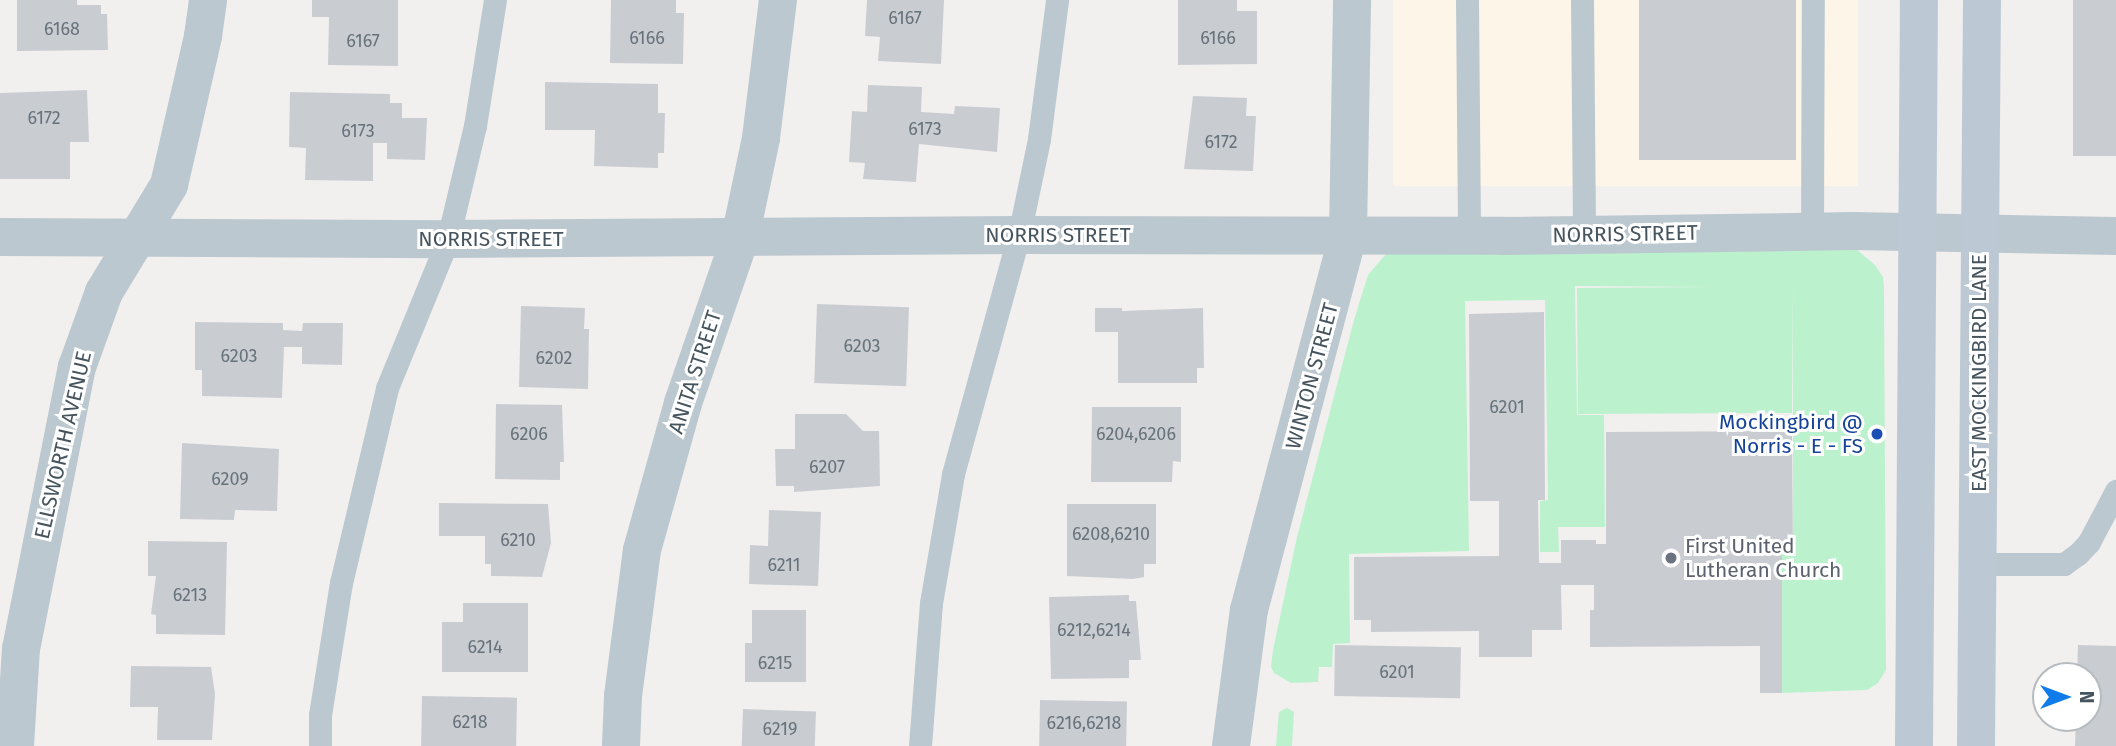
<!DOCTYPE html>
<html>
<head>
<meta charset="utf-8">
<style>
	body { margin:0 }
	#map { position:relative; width:2116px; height:746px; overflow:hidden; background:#f2efef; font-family:"Fira Sans",sans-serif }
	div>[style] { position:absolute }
	.commercial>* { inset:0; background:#fdf6e8; transform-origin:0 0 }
	.green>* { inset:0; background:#bcf1ce }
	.building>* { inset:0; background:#c9cdd2; transform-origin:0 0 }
	.lane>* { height:23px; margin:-11.5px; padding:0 11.5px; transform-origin:11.5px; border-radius:11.5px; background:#bcc8cf }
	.street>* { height:38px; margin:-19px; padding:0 19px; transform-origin:19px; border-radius:19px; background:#bcc8cf }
	.secondary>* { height:38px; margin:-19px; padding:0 19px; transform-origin:19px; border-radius:19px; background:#bcc9d4 }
	.dots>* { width:19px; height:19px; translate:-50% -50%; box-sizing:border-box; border:4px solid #fff; border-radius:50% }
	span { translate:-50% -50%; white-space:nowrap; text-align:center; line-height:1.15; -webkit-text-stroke:6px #fff; paint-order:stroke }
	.number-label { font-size:18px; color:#67727b }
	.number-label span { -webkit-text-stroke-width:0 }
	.street-label { font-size:21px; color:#46545e }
	.transit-label { font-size:21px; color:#164399 }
	.right { translate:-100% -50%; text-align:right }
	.worship-label { font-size:21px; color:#5b616d }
	.left { translate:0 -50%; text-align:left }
	.north { position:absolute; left:2032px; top:662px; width:70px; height:70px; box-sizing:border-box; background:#fff; border:2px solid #b5bbbf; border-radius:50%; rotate:90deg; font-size:19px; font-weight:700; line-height:28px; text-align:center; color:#46545e }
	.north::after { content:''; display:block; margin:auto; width:24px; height:32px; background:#107beb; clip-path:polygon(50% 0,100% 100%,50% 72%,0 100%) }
</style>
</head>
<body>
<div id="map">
	<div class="commercial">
		<i style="left:1393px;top:0;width:465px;height:186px"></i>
	</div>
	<div class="green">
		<i style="clip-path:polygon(1856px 249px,1875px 265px,1883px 277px,1884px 287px,1886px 670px,1878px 683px,1867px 690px,1782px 693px,1782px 553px,1793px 552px,1793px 286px,1792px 413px,1578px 414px,1577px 288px,1711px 287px,1575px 286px,1577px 415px,1604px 415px,1605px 527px,1558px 527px,1559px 552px,1540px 552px,1540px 501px,1548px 500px,1545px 300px,1465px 301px,1469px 551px,1349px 554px,1350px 643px,1333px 644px,1332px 667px,1319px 667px,1318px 682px,1291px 683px,1274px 673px,1271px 667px,1273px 650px,1297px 537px,1354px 320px,1368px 275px,1386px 254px)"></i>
		<i style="clip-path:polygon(1287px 708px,1294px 712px,1292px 746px,1276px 746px,1279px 712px)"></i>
	</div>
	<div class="building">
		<i style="clip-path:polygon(17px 0,77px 0,77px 5px,101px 5px,101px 14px,107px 14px,108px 50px,17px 51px)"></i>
		<i style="clip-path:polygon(312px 0,398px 0,398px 66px,328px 65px,329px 17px,312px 17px)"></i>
		<i style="clip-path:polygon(611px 0,676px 0,676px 13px,684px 13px,683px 64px,610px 63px)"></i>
		<i style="clip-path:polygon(867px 0,944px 0,941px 64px,878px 61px,880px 37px,865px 36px)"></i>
		<i style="clip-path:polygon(1178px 0,1237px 0,1237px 11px,1257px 11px,1257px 64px,1178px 65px)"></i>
		<i style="left:1639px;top:0;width:157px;height:160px"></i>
		<i style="left:2073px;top:0;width:43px;height:156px"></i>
		<i style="clip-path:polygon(545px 82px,658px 84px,658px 113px,665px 113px,664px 153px,658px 153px,658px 168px,594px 166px,595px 130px,545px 130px)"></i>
		<i style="clip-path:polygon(868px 85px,922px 87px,921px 112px,954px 114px,955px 106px,1000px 108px,997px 152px,919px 144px,916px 182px,863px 179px,865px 163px,849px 162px,852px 111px,867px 112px)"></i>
		<i style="clip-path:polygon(87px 90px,89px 142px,70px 142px,70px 179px,0 179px,0 93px)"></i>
		<i style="clip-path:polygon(290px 92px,390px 94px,390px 103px,402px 103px,402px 118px,427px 118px,425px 160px,387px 159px,387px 143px,373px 143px,373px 181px,305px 180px,306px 148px,289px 147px)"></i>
		<i style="clip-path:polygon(1193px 96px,1247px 98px,1246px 116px,1256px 116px,1253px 171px,1184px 169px)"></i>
		<i style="left:817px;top:304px;width:92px;height:79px;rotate:2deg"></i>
		<i style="clip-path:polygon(521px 306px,585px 308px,584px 329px,589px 329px,588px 389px,519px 387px)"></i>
		<i style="clip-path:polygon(1095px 308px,1122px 308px,1122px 311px,1203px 308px,1204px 368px,1197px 368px,1197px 383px,1118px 383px,1118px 332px,1095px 332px)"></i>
		<i style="clip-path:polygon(1544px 312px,1545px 500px,1538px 500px,1539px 563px,1561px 563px,1561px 540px,1596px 540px,1596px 544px,1606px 544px,1606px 432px,1792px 431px,1793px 553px,1782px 553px,1782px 693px,1760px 693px,1760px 646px,1590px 647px,1590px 610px,1594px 610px,1594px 585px,1561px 585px,1562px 630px,1532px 630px,1532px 657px,1479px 657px,1479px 631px,1371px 632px,1371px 620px,1354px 620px,1354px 557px,1499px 556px,1499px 501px,1470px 501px,1469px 314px)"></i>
		<i style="clip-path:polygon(195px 322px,283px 323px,283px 330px,302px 331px,303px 323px,343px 323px,342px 365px,302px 364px,302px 347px,284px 347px,282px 398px,202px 396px,202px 370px,195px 370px)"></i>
		<i style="clip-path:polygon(496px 404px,562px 405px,564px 462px,560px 462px,560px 480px,495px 479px)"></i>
		<i style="clip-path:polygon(1092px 407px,1181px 407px,1181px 462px,1173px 461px,1172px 482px,1091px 482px)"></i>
		<i style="clip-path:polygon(795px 414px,846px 414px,863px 431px,879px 431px,880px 486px,794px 492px,794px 486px,776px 486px,775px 449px,795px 449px)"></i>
		<i style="clip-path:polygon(182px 443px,279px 449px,277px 511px,235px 510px,234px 520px,180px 519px)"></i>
		<i style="clip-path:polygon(439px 503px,548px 504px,551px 543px,542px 577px,491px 576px,491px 564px,485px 564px,485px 536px,439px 536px)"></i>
		<i style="clip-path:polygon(1067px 504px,1156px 504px,1156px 564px,1144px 564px,1144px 577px,1133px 579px,1067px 576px)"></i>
		<i style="clip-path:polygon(769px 510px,821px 512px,818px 586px,749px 584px,750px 545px,768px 546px)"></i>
		<i style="clip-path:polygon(148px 541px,227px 542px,225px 635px,156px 634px,156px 615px,151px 614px,156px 576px,148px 576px)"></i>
		<i style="clip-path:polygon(1129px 595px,1129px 601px,1136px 601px,1141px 660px,1129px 660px,1129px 678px,1051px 679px,1049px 597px)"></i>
		<i style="clip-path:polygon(463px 603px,528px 603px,528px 672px,442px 672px,442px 622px,463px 622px)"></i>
		<i style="clip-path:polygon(752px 610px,806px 610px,806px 682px,745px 682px,745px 643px,752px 643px)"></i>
		<i style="left:1335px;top:645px;width:126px;height:51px;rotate:1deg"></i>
		<i style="clip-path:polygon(2078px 645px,2116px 646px,2116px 746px,2075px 746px,2076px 718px,2088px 718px,2088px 676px,2077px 676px)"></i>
		<i style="clip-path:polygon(131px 666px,211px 667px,215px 694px,212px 740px,157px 740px,158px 707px,130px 707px)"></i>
		<i style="left:422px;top:696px;width:95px;height:50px;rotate:1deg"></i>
		<i style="left:1040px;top:700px;width:87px;height:46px;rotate:1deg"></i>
		<i style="left:743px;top:709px;width:73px;height:37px;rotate:2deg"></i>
	</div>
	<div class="lane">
		<i style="left:1467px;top:0;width:235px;rotate:89.5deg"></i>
		<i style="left:1582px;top:0;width:235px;rotate:89.5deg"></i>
		<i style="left:1812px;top:232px;width:232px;rotate:-89.8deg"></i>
		<i style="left:1977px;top:564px;width:87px"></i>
		<i style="left:2064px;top:564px;width:17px;rotate:-36deg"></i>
		<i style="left:2078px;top:554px;width:16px;rotate:-47deg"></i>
		<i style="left:2089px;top:542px;width:58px;rotate:-62.1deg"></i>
		<i style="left:320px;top:746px;width:31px;rotate:-90deg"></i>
		<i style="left:320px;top:715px;width:134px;rotate:-81deg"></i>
		<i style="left:341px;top:583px;width:200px;rotate:-76.7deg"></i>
		<i style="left:387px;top:388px;width:161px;rotate:-67.7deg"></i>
		<i style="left:448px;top:239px;width:116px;rotate:-76.6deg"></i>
		<i style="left:475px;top:126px;width:128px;rotate:-81deg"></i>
		<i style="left:920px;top:746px;width:143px;rotate:-85.6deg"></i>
		<i style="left:931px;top:603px;width:131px;rotate:-80.3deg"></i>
		<i style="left:953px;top:474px;width:248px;rotate:-74.6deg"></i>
		<i style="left:1019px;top:235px;width:98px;rotate:-78.2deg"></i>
		<i style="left:1039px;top:139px;width:140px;rotate:-82.6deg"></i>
	</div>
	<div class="street">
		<i style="left:0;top:237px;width:448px;rotate:0.3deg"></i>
		<i style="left:448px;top:239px;width:571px;rotate:-0.4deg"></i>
		<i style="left:1019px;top:235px;width:484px;rotate:0.1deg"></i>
		<i style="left:1503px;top:236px;width:351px;rotate:-0.8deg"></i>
		<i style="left:1854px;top:231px;width:262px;rotate:1.1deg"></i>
		<i style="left:15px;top:746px;width:97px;rotate:-86.5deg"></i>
		<i style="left:21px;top:649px;width:288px;rotate:-78.8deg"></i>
		<i style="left:77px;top:367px;width:80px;rotate:-70.2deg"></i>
		<i style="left:104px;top:292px;width:125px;rotate:-58.7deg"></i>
		<i style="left:169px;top:185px;width:153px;rotate:-77.1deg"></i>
		<i style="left:203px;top:36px;width:36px;rotate:-82deg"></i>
		<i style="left:621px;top:746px;width:50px;rotate:-87.7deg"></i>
		<i style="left:623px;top:696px;width:147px;rotate:-82.6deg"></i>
		<i style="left:642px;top:550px;width:153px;rotate:-74.4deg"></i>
		<i style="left:683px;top:403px;width:175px;rotate:-70.9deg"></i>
		<i style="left:740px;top:238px;width:102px;rotate:-78.1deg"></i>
		<i style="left:761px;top:138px;width:139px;rotate:-83deg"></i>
		<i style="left:1231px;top:746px;width:137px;rotate:-82.5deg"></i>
		<i style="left:1249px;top:610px;width:389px;rotate:-75.2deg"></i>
		<i style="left:1348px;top:234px;width:234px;rotate:-89deg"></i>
	</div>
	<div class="secondary">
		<i style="left:1914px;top:746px;width:746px;rotate:-89.62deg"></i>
		<i style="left:1976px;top:746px;width:746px;rotate:-89.54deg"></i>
	</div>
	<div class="dots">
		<i style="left:1877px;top:434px;background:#1a4fb4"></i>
		<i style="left:1671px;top:558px;background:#6b7280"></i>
	</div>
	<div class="number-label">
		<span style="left:905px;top:18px">6167</span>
		<span style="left:62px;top:29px">6168</span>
		<span style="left:647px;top:38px">6166</span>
		<span style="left:1218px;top:38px">6166</span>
		<span style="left:363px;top:41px">6167</span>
		<span style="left:44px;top:118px">6172</span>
		<span style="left:925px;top:129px">6173</span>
		<span style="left:358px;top:131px">6173</span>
		<span style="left:1221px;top:142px">6172</span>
		<span style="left:862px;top:346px">6203</span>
		<span style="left:239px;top:356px">6203</span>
		<span style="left:554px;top:358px">6202</span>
		<span style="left:1507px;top:407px">6201</span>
		<span style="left:529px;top:434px">6206</span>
		<span style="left:1136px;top:434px">6204,6206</span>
		<span style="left:827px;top:467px">6207</span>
		<span style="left:230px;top:479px">6209</span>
		<span style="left:1111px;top:534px">6208,6210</span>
		<span style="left:518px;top:540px">6210</span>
		<span style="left:784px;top:565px">6211</span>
		<span style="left:190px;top:595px">6213</span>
		<span style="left:1094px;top:630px">6212,6214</span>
		<span style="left:485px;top:647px">6214</span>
		<span style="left:775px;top:663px">6215</span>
		<span style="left:1397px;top:672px">6201</span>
		<span style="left:470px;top:722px">6218</span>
		<span style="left:1084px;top:723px">6216,6218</span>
		<span style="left:780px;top:729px">6219</span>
	</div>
	<div class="street-label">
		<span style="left:1625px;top:234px;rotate:-1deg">NORRIS STREET</span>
		<span style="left:1058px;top:235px">NORRIS STREET</span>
		<span style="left:491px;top:239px">NORRIS STREET</span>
		<span style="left:695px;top:372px;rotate:-72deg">ANITA STREET</span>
		<span style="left:1979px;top:373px;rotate:-90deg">EAST MOCKINGBIRD LANE</span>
		<span style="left:1312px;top:376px;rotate:-75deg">WINTON STREET</span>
		<span style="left:63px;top:445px;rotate:-77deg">ELLSWORTH AVENUE</span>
	</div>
	<div class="transit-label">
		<span class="right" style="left:1863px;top:434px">Mockingbird @<br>Norris - E - FS</span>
	</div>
	<div class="worship-label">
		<span class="left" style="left:1685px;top:558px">First United<br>Lutheran Church</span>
	</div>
	<div class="north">N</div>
</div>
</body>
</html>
